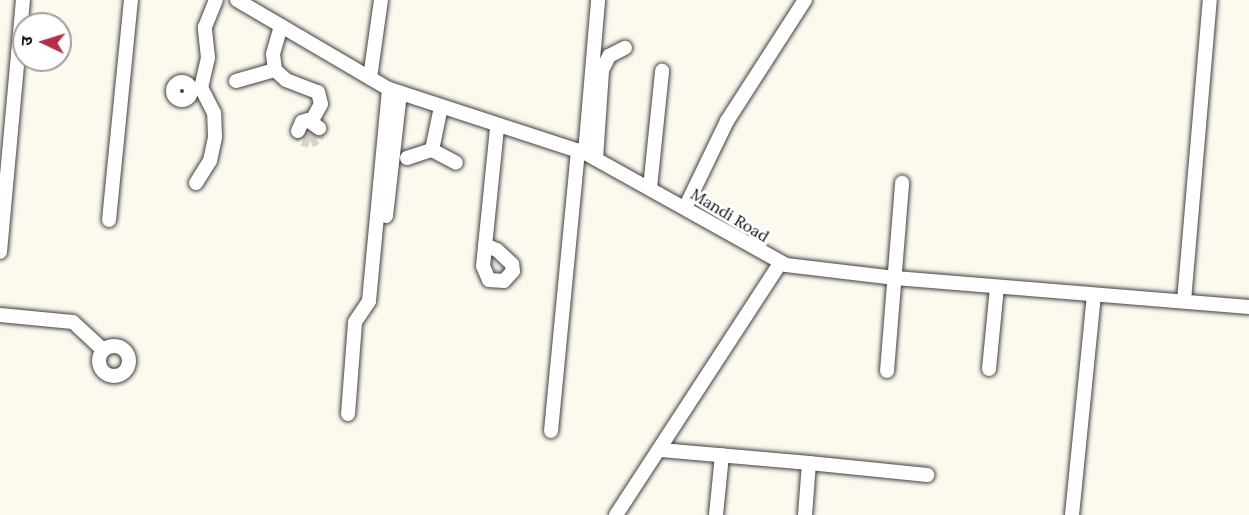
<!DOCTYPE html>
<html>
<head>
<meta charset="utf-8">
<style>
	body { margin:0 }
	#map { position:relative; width:1249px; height:515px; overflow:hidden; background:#fef9ef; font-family:Lora,"Noto Sans Devanagari",serif }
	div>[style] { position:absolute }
	.minor-tunnel>* { height:14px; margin-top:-7px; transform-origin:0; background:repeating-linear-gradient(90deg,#dad6cd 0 14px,transparent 0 21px) }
	.roads { filter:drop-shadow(0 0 2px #404040) drop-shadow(0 0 2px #404040) }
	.minor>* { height:14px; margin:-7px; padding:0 7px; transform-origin:7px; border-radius:7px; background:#fff }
	.minor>.ring { margin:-7px; padding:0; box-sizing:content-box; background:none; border:14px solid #fff; border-radius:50% }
	span { translate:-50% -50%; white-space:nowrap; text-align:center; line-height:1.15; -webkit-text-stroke:6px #fff; paint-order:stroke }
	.street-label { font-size:16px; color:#0d0d0d }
	.north { position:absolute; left:12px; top:12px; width:60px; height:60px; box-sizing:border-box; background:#fff; border:2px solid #9e9e9e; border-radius:50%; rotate:274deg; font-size:16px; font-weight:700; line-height:24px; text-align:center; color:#0d0d0d }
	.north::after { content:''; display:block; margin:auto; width:21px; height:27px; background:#b42f47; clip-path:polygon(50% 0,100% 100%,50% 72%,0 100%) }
</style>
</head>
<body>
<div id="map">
	<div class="minor-tunnel">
		<i style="left:298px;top:131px;width:9px;rotate:58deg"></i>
		<i style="left:303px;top:139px;width:7px;rotate:16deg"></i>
		<i style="left:310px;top:141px;width:7px;rotate:-27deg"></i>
		<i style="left:316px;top:138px;width:10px;rotate:-73deg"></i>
	</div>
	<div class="roads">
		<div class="minor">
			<i style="left:237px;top:0;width:176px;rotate:30.4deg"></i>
			<i style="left:389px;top:89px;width:206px;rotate:18.1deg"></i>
			<i style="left:585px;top:153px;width:230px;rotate:29.1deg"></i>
			<i style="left:786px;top:265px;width:110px;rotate:6.8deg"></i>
			<i style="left:895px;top:278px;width:355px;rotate:4.7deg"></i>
			<i style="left:281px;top:26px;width:29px;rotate:106deg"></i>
			<i style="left:273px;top:54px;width:16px;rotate:83deg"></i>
			<i style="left:275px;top:70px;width:15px;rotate:42deg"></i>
			<i style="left:286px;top:80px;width:34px;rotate:21deg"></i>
			<i style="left:318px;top:92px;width:12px;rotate:76deg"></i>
			<i style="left:321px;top:104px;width:18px;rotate:119deg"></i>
			<i style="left:370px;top:78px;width:79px;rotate:-82deg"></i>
			<i style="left:236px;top:81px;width:41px;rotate:-15.8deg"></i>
			<i class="ring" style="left:173px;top:82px;width:4px;height:4px"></i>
			<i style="left:298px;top:131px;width:10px;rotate:-66deg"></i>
			<i style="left:302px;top:122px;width:6px;rotate:-18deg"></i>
			<i style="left:308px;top:120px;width:14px;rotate:36deg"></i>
			<i style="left:432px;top:150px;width:44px;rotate:-78.2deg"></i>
			<i style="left:585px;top:153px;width:154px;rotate:-85.1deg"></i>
			<i style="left:407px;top:158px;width:26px;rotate:-18deg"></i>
			<i style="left:432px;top:150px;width:27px;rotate:28deg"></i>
			<i style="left:596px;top:159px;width:89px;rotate:-86.1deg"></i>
			<i style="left:602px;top:70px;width:16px;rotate:-63deg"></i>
			<i style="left:609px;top:56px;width:18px;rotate:-27deg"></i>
			<i style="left:196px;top:183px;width:26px;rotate:-58deg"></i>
			<i style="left:210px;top:161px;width:25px;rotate:-78deg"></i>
			<i style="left:215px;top:137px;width:24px;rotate:-92deg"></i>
			<i style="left:214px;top:113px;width:28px;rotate:-117deg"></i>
			<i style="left:201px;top:88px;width:31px;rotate:-77deg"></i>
			<i style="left:208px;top:58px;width:31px;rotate:-96deg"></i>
			<i style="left:205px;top:27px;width:29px;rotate:-68deg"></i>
			<i style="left:650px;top:188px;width:118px;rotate:-84.1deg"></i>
			<i style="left:685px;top:208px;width:97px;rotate:-64.2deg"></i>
			<i style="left:727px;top:121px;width:144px;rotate:-57.2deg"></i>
			<i style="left:386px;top:216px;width:124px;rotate:-83.5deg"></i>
			<i style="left:109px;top:220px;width:221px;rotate:-84.3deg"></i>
			<i style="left:485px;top:245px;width:13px;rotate:23deg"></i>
			<i style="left:497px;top:250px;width:21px;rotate:43deg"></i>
			<i style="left:512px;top:264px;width:7px;rotate:82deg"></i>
			<i style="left:513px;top:271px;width:13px;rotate:132deg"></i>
			<i style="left:504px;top:281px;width:15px;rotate:-176deg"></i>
			<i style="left:489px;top:280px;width:15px;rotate:-113deg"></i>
			<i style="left:483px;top:266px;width:140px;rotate:-84.2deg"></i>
			<i style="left:0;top:252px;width:253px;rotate:-84.8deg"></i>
			<i style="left:1184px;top:301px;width:302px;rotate:-85.1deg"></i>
			<i style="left:0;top:315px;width:73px;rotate:5.5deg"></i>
			<i style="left:73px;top:322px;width:41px;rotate:43deg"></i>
			<i class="ring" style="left:99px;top:346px;width:16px;height:16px"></i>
			<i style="left:989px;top:369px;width:82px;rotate:-84.4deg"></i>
			<i style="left:887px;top:371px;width:189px;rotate:-85.4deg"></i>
			<i style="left:348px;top:414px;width:92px;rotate:-85.6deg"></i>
			<i style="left:355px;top:322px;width:25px;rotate:-56deg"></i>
			<i style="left:369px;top:301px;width:213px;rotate:-84.6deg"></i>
			<i style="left:551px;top:431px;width:282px;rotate:-84.5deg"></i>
			<i style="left:661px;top:450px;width:149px;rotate:5deg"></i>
			<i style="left:809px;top:463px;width:52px;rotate:94.4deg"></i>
			<i style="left:809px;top:463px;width:119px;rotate:5.8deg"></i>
			<i style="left:616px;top:515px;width:301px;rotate:-56.9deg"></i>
			<i style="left:716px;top:515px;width:60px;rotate:-84.3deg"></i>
			<i style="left:1072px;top:515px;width:221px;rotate:-84.3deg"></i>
		</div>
	</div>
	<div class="street-label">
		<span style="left:730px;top:215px;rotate:31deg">Mandi Road</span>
	</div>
	<div class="north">उ</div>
</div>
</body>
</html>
